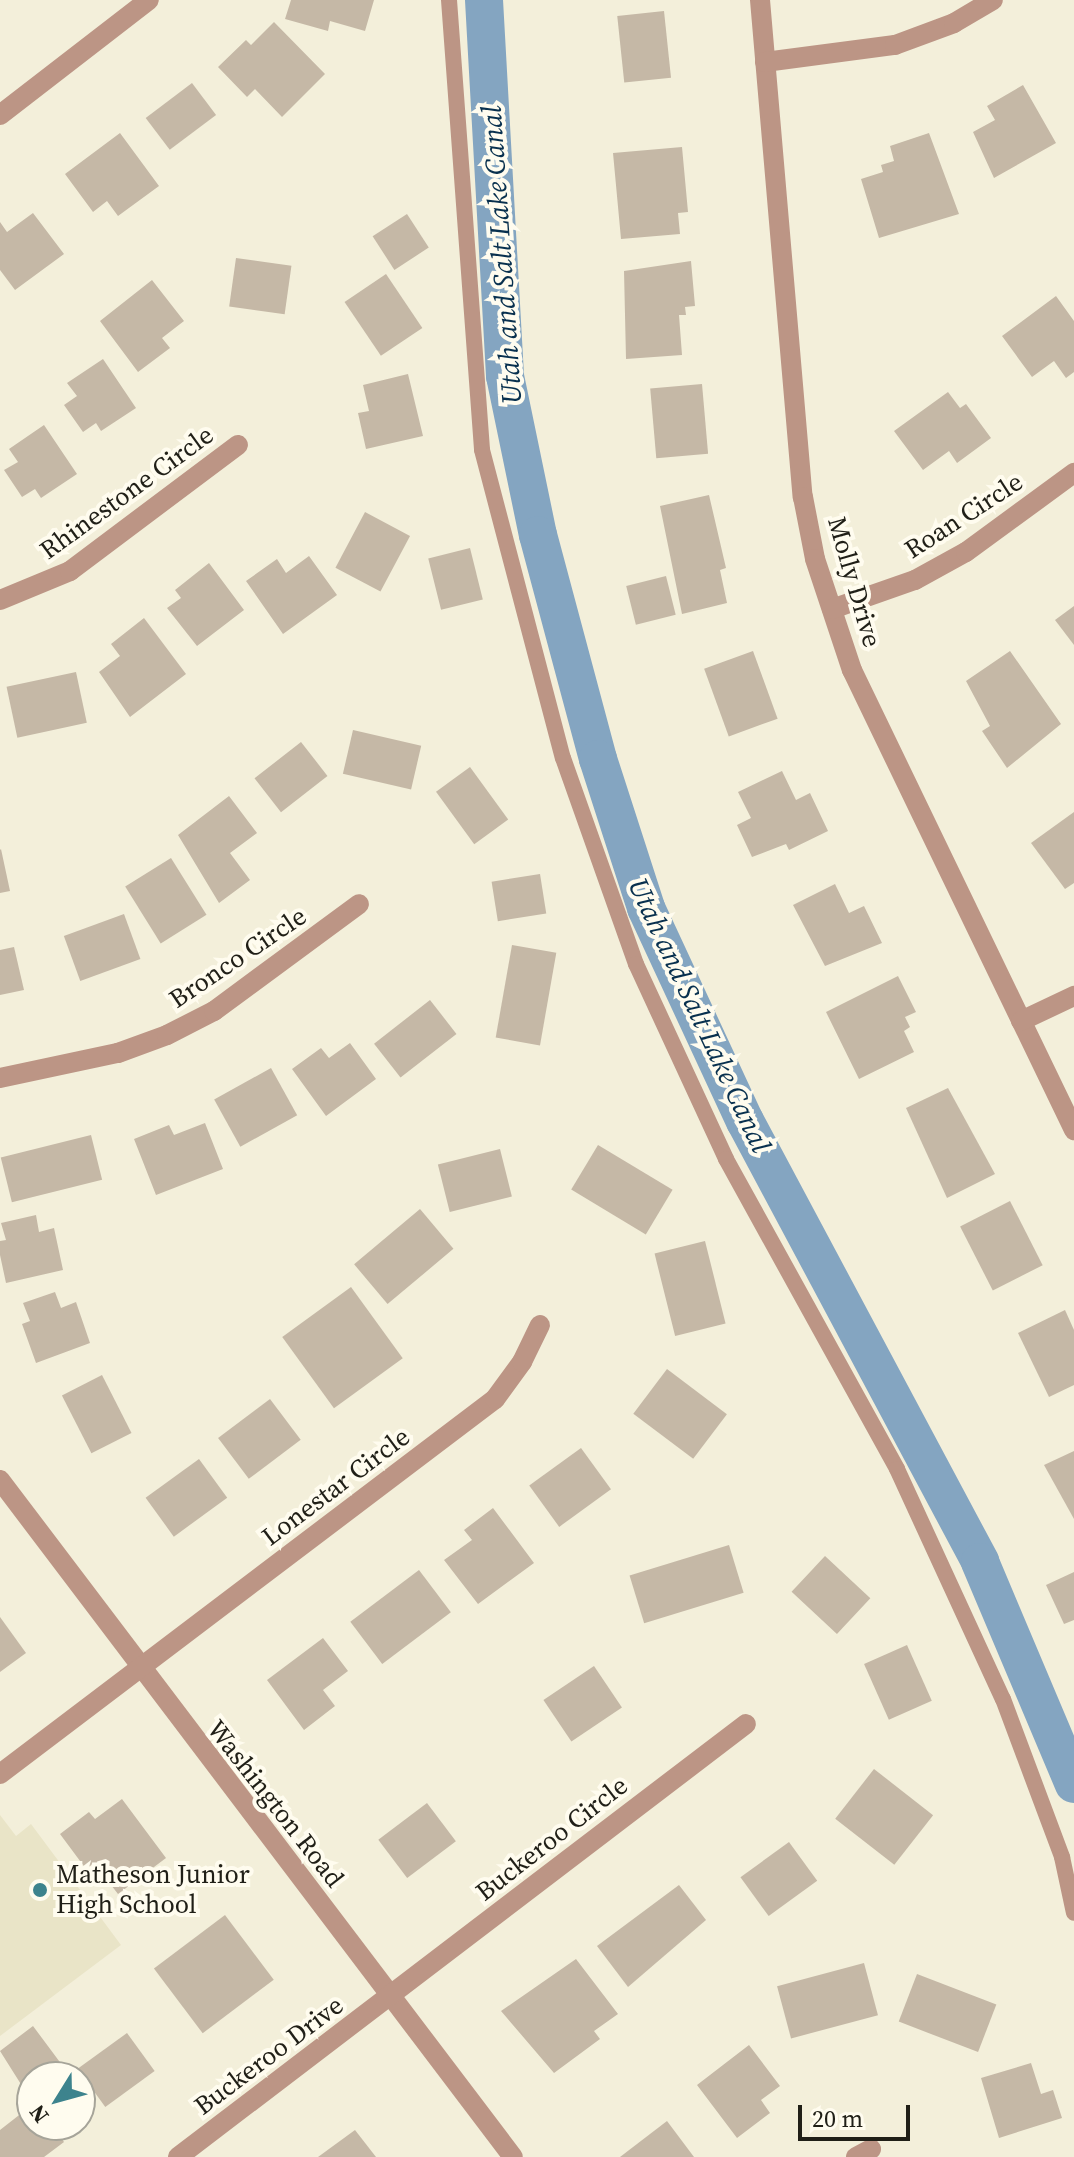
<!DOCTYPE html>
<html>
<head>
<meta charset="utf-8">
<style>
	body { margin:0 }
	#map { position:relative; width:1074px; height:2157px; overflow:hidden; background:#f3efda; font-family:"Source Serif 4",serif }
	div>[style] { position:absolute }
	.built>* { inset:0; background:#e9e4c7 }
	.canal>* { height:38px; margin:-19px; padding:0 19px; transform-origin:19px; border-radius:19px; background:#84a5c1 }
	.building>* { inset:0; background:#c5b8a6; transform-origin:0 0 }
	.service>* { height:16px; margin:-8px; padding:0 8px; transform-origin:8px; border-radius:8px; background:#bc9585 }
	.minor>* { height:20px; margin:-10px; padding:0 10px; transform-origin:10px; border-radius:10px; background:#bc9585 }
	.dots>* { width:22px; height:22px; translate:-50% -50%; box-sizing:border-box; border:4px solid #fffcef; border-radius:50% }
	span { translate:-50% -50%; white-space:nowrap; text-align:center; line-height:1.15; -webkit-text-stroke:8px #fffcef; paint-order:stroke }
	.street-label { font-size:26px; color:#201f17 }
	.poi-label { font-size:26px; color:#201f17 }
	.left { translate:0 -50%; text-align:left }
	.water-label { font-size:28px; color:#08304e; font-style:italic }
	.north { position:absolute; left:16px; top:2061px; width:80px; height:80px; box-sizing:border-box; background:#fffcef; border:2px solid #a6a499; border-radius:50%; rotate:233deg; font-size:22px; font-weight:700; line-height:32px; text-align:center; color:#201f17 }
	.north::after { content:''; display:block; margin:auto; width:28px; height:36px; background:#3d838d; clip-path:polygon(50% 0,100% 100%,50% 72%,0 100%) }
	.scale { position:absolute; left:798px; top:2105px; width:112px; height:36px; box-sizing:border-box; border:4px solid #201f17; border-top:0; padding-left:10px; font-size:24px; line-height:28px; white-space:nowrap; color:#201f17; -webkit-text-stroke:6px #fffcef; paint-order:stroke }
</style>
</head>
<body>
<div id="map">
	<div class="built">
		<i style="clip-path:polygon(0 1815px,16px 1836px,31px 1824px,121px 1945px,0 2036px)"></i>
	</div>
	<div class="canal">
		<i style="left:484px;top:0;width:377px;rotate:86.8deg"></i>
		<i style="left:505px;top:376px;width:162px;rotate:78.3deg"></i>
		<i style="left:538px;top:535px;width:232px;rotate:75deg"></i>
		<i style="left:598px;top:759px;width:157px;rotate:72.1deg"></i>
		<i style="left:646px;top:908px;width:235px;rotate:65.1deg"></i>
		<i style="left:745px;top:1121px;width:500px;rotate:61.9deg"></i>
		<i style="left:980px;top:1562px;width:241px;rotate:67.1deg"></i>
	</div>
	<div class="building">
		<i style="clip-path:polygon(291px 0,374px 0,365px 31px,330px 21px,328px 31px,285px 19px)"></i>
		<i style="left:664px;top:11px;width:67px;height:47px;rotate:84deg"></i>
		<i style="clip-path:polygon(274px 22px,325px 74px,282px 117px,255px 89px,247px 97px,218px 67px,246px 40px,251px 45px)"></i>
		<i style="left:192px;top:83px;width:40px;height:58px;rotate:53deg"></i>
		<i style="clip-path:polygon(1023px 85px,1056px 143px,994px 178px,973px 132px,995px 120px,987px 106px)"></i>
		<i style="clip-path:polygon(120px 133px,159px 186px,118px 216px,107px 201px,93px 212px,65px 174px)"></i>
		<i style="clip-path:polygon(929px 133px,959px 214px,879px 238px,861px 179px,883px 172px,881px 165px,894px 161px,890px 146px)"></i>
		<i style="clip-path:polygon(682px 147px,688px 212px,678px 213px,680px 234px,621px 239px,613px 153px)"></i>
		<i style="clip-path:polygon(33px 213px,64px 254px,15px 290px,0 270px,0 222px,7px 232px)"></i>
		<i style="left:407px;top:214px;width:40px;height:41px;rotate:57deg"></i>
		<i style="left:236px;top:258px;width:56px;height:49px;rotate:8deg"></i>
		<i style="clip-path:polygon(691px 261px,695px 306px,685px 307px,686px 315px,679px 315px,682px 355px,626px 359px,624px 271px)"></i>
		<i style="left:386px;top:274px;width:65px;height:50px;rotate:56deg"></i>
		<i style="clip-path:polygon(152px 280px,184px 321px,162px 338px,170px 348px,138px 372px,100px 321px)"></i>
		<i style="clip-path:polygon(1056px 296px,1074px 321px,1074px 372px,1066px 378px,1054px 361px,1032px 377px,1002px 336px)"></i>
		<i style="clip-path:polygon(103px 359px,136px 408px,101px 431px,96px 423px,83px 432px,64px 405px,77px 396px,67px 383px)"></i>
		<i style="clip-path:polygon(408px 374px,423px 436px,366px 449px,358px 413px,369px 411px,363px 385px)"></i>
		<i style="left:702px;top:384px;width:70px;height:52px;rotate:85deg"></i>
		<i style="clip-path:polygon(948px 392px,960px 408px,966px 404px,991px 438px,957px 463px,949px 451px,923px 470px,894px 431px)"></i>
		<i style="clip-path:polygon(44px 425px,77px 474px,41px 498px,35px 489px,22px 497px,4px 470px,18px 462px,9px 449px)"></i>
		<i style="clip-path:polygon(709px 495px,726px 568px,720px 570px,727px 603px,682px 614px,660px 506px)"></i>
		<i style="left:365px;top:512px;width:51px;height:63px;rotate:28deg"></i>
		<i style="left:470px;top:548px;width:53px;height:43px;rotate:76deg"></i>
		<i style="clip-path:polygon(309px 556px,337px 595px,283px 634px,246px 581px,277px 559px,286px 573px)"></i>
		<i style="clip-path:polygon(209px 563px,244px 610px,197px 646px,167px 608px,181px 598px,175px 590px)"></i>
		<i style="left:666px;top:576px;width:40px;height:41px;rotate:76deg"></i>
		<i style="clip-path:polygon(1074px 606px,1074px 645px,1055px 620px)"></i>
		<i style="clip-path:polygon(144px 618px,186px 674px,130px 717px,99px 672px,120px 656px,111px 644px)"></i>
		<i style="left:753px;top:651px;width:72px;height:52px;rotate:70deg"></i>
		<i style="clip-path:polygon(1010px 651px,1061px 724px,1007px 768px,982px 731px,990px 726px,966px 681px)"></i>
		<i style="left:76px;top:672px;width:52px;height:71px;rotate:78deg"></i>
		<i style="left:353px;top:730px;width:70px;height:45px;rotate:13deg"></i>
		<i style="left:301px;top:742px;width:43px;height:59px;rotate:52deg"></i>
		<i style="left:470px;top:767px;width:65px;height:42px;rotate:54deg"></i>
		<i style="clip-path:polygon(782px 771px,796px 800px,810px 793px,828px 831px,789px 850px,786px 844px,752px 857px,737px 825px,751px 818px,738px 792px)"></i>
		<i style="clip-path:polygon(229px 796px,257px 833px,230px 853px,250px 880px,219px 903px,178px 835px)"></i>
		<i style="clip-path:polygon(1074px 812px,1074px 883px,1065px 889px,1031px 843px)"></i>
		<i style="clip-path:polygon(1px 849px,10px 891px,0 893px,0 850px)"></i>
		<i style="left:171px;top:858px;width:67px;height:54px;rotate:58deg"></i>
		<i style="left:540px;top:874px;width:40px;height:49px;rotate:81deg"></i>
		<i style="clip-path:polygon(835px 884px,849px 913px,864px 906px,882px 943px,825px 966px,793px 905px)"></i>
		<i style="left:124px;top:914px;width:48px;height:64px;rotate:70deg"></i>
		<i style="left:512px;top:945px;width:45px;height:94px;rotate:10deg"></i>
		<i style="clip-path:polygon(14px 947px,24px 990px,0 995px,0 950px)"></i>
		<i style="clip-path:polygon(898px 976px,916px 1012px,905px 1017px,910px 1027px,904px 1031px,914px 1052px,859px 1079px,826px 1012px)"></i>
		<i style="left:430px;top:1000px;width:43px;height:71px;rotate:52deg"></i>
		<i style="clip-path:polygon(350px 1043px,376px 1079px,326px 1116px,292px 1069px,321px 1048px,329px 1058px)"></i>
		<i style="left:271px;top:1068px;width:54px;height:65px;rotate:61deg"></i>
		<i style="clip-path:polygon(948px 1088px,995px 1174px,947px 1198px,906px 1108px)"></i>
		<i style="clip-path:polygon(205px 1123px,223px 1169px,156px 1195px,134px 1139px,169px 1125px,174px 1135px)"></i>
		<i style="left:91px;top:1135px;width:46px;height:93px;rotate:76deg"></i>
		<i style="left:598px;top:1145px;width:87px;height:52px;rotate:31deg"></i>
		<i style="left:500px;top:1149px;width:49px;height:64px;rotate:76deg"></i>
		<i style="left:1010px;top:1201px;width:72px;height:56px;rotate:63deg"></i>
		<i style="left:420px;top:1209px;width:52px;height:86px;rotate:50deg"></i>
		<i style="clip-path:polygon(36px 1215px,39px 1232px,54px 1228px,63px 1270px,6px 1283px,0 1255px,0 1241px,6px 1240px,1px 1223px)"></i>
		<i style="left:705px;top:1241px;width:85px;height:52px;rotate:76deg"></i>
		<i style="left:351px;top:1287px;width:88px;height:85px;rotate:54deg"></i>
		<i style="clip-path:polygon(55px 1292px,61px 1308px,76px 1302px,90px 1343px,36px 1363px,22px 1324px,30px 1321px,23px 1303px)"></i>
		<i style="clip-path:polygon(1065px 1310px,1074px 1330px,1074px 1385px,1049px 1397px,1018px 1333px)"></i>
		<i style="left:667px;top:1369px;width:75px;height:56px;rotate:37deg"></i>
		<i style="left:102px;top:1375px;width:65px;height:45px;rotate:63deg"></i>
		<i style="left:270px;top:1399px;width:51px;height:65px;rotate:53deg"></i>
		<i style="left:581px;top:1448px;width:51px;height:64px;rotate:54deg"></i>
		<i style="clip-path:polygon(1074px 1451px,1074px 1519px,1044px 1465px)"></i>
		<i style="left:199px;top:1459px;width:48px;height:66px;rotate:54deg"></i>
		<i style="clip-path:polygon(493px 1508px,534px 1563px,478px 1604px,444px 1560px,472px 1540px,464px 1530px)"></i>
		<i style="left:729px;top:1545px;width:50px;height:104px;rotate:73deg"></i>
		<i style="left:825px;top:1556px;width:62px;height:49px;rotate:43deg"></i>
		<i style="left:419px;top:1570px;width:53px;height:86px;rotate:53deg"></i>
		<i style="clip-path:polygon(1074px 1572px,1074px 1620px,1064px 1624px,1046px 1585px)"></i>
		<i style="clip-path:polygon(0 1617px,26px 1653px,0 1672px)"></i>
		<i style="clip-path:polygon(323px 1638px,348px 1671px,323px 1690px,335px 1706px,304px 1730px,267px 1680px)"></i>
		<i style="left:907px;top:1645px;width:61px;height:47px;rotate:66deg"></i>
		<i style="left:594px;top:1666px;width:50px;height:61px;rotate:56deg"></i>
		<i style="left:874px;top:1769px;width:75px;height:63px;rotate:38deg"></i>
		<i style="clip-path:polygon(122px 1799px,166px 1858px,118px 1894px,94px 1863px,86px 1869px,60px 1834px,89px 1812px,95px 1819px)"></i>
		<i style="left:427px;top:1803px;width:48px;height:61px;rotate:53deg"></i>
		<i style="left:789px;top:1842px;width:48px;height:60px;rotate:54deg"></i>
		<i style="clip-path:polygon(679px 1885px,706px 1920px,628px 1987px,597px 1946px)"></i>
		<i style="left:225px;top:1915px;width:81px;height:89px;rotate:53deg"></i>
		<i style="clip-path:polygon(576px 1959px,618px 2014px,594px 2031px,600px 2039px,554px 2073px,501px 2011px)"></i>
		<i style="left:864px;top:1963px;width:54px;height:90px;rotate:75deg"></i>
		<i style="left:917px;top:1974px;width:85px;height:51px;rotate:21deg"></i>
		<i style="clip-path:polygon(33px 2026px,65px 2069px,55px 2077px,32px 2077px,29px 2097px,0 2051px)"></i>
		<i style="left:127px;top:2033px;width:47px;height:61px;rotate:54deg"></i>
		<i style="clip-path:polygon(749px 2045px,780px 2086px,761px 2100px,770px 2113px,737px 2138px,697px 2085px)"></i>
		<i style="clip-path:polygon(1031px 2063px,1041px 2094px,1053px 2090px,1062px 2118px,999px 2138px,981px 2078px)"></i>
		<i style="clip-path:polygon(32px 2105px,32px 2125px,51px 2125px,64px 2142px,44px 2157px,0 2157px,0 2130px)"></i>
		<i style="clip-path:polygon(667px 2121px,694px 2157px,620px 2157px)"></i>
		<i style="clip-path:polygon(355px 2130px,376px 2157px,318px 2157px)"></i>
	</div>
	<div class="service">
		<i style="left:449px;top:0;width:451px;rotate:85.8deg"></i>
		<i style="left:482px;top:450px;width:318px;rotate:75.3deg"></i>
		<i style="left:563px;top:758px;width:219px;rotate:70.5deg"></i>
		<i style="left:636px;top:964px;width:215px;rotate:65.2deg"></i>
		<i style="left:726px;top:1159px;width:354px;rotate:61.1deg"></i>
		<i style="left:897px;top:1469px;width:253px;rotate:65.3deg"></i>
		<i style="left:1003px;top:1699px;width:169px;rotate:69.5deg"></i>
		<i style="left:1062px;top:1857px;width:57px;rotate:77.9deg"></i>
	</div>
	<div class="minor">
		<i style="left:760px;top:0;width:499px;rotate:85.1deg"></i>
		<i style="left:803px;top:497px;width:63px;rotate:79deg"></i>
		<i style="left:815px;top:559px;width:117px;rotate:71.6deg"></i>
		<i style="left:852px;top:670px;width:511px;rotate:64.24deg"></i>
		<i style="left:765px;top:62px;width:131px;rotate:-7.5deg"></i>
		<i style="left:895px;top:45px;width:63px;rotate:-20.4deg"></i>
		<i style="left:954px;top:23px;width:45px;rotate:-30.5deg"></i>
		<i style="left:0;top:115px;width:188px;rotate:-37.7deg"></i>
		<i style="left:0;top:600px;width:76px;rotate:-22.5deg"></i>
		<i style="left:70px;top:571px;width:210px;rotate:-36.9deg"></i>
		<i style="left:832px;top:609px;width:88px;rotate:-19.3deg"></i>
		<i style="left:915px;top:580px;width:58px;rotate:-28.8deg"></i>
		<i style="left:966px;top:552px;width:134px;rotate:-36.2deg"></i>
		<i style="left:1021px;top:1021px;width:59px;rotate:-25.3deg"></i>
		<i style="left:0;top:1078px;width:121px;rotate:-12deg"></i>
		<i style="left:118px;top:1053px;width:52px;rotate:-20.2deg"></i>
		<i style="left:167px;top:1035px;width:53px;rotate:-27.1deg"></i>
		<i style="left:214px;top:1011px;width:180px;rotate:-36.4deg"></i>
		<i style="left:0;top:1480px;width:849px;rotate:52.85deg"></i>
		<i style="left:0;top:1774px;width:621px;rotate:-37.15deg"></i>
		<i style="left:495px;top:1399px;width:46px;rotate:-53.9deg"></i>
		<i style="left:522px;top:1362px;width:41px;rotate:-64.1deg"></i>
		<i style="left:178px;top:2157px;width:714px;rotate:-37.32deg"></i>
		<i style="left:856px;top:2157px;width:17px;rotate:-28deg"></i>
	</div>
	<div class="dots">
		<i style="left:40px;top:1890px;background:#3d838d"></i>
	</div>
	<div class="street-label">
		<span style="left:127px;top:493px;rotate:-36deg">Rhinestone Circle</span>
		<span style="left:964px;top:516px;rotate:-33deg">Roan Circle</span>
		<span style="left:854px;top:582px;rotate:74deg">Molly Drive</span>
		<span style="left:238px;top:958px;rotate:-34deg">Bronco Circle</span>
		<span style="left:336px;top:1487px;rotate:-37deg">Lonestar Circle</span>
		<span style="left:275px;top:1804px;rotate:52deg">Washington Road</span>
		<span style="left:552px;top:1839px;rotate:-38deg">Buckeroo Circle</span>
		<span style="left:269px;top:2056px;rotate:-37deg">Buckeroo Drive</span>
	</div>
	<div class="poi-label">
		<span class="left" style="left:56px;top:1890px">Matheson Junior<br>High School</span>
	</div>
	<div class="water-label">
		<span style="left:501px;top:255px;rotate:-94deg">Utah and Salt Lake Canal</span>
		<span style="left:700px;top:1015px;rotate:65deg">Utah and Salt Lake Canal</span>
	</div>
	<div class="north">N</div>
	<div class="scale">20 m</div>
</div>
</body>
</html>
